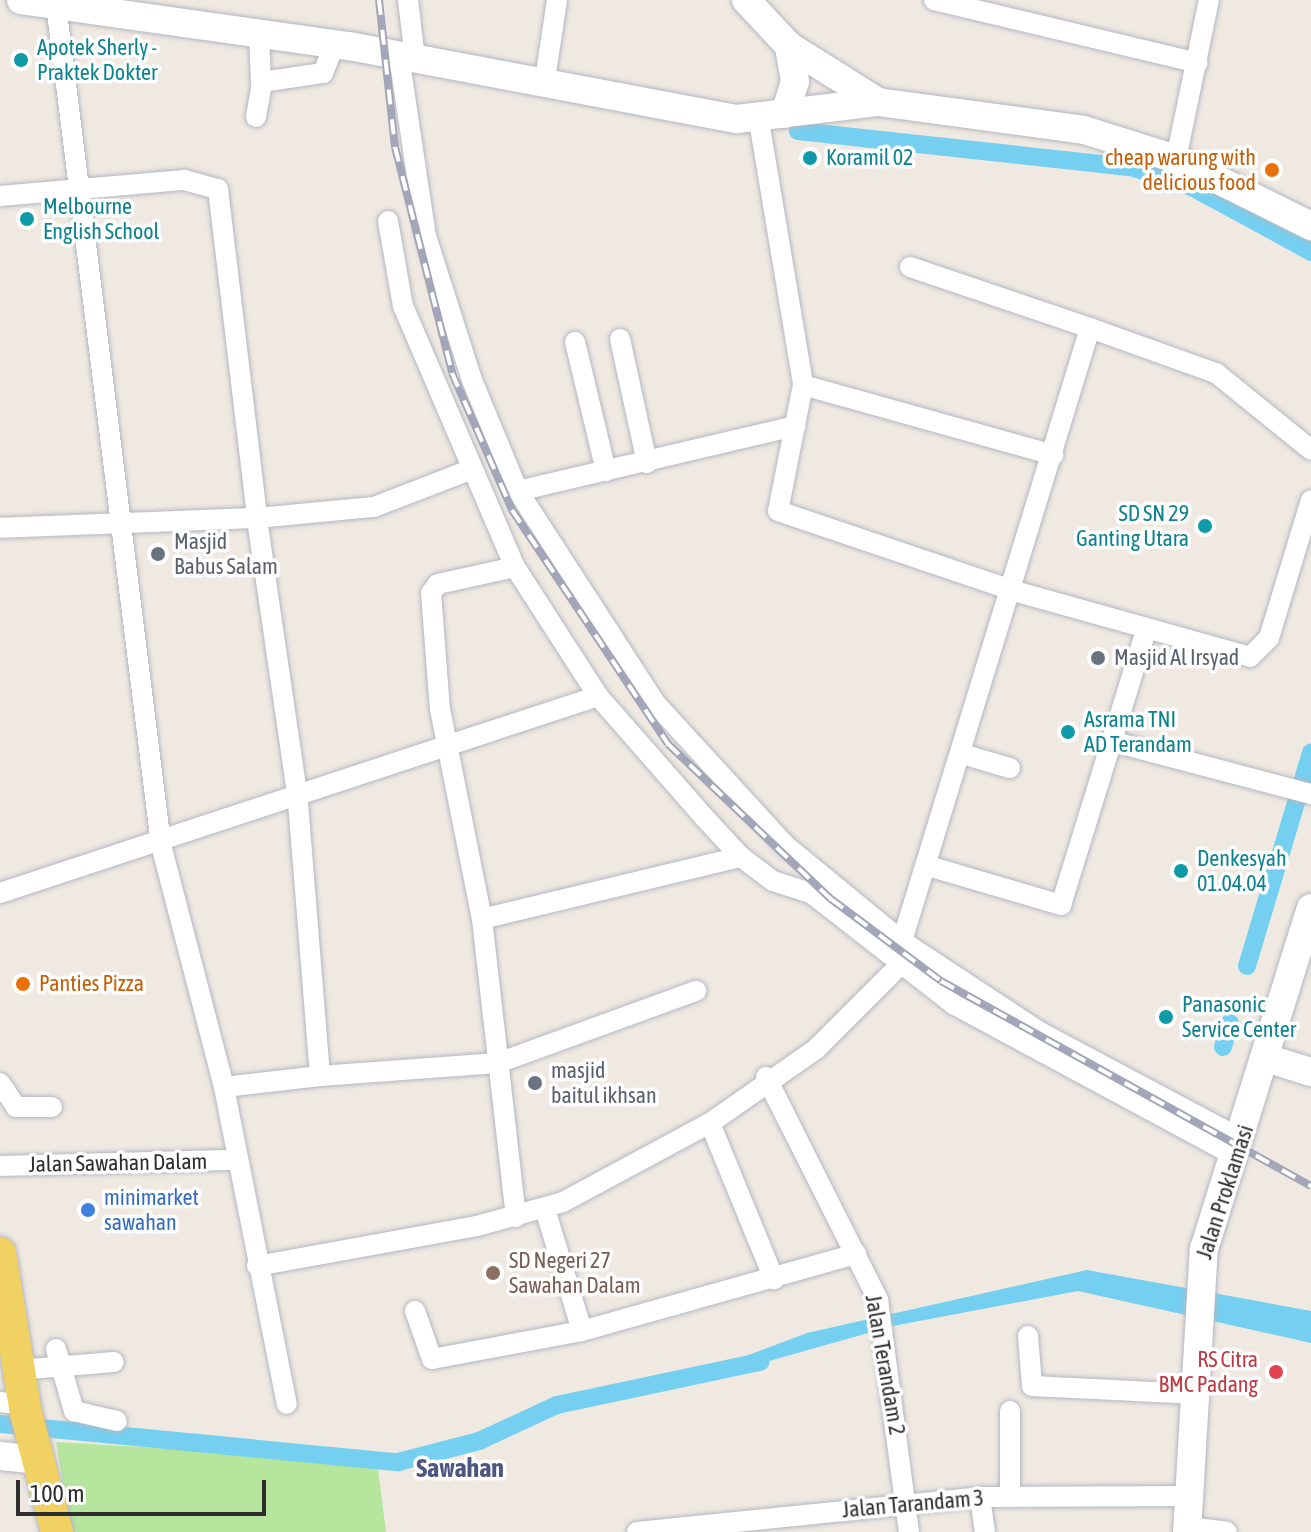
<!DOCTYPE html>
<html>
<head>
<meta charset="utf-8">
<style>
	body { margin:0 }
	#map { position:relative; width:1311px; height:1532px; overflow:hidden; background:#efe9e1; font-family:"Asap Condensed",sans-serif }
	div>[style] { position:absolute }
	.green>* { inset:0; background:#b6e59e }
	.water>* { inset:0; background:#75cff0 }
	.canal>* { height:18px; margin:-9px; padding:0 9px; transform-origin:9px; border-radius:9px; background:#75cff0 }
	.roads { filter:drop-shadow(0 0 2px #b4b7c1) drop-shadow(0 0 2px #b4b7c1) }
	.street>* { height:20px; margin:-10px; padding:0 10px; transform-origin:10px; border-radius:10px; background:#fff }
	.secondary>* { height:28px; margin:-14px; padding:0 14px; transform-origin:14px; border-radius:14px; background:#fff }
	.primary>* { height:32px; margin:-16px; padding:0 16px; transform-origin:16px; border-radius:16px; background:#f2d163 }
	.rail>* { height:8px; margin-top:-4px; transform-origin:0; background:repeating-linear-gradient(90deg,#fff 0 15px,#a3a6b8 0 30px); box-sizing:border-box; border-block:2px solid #a3a6b8 }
	.dots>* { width:22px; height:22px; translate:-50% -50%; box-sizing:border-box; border:4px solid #fff; border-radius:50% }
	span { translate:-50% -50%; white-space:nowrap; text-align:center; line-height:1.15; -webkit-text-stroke:7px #fff; paint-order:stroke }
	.culture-label { font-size:22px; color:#0d838f }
	.left { translate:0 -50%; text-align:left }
	.right { translate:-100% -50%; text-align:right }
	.food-label { font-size:22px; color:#c56008 }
	.worship-label { font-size:22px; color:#5b616d }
	.street-label { font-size:22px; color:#2e2e2e }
	.shop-label { font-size:22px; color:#366cbe }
	.education-label { font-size:22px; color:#785e54 }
	.health-label { font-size:22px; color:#be3a42 }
	.quarter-label { font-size:26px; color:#4d5680; font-weight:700 }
	.scale { position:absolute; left:16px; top:1480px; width:250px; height:36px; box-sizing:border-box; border:4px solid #2e2e2e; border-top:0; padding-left:10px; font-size:24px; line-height:28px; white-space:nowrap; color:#2e2e2e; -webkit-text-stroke:6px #fff; paint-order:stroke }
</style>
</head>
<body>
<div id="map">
	<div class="green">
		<i style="clip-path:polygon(56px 1442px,377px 1461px,386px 1532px,71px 1532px)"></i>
	</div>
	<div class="water">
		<i style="clip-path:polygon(1087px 1270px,1311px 1311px,1311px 1343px,1078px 1291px,893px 1326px,737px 1370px,743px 1357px,807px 1333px)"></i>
	</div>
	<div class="canal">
		<i style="left:798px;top:131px;width:335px;rotate:6.2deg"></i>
		<i style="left:1131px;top:167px;width:64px;rotate:18.2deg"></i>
		<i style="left:1192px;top:187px;width:136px;rotate:28.6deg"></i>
		<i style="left:1247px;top:966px;width:223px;rotate:-73.3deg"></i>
		<i style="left:1223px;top:1047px;width:25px;rotate:-74deg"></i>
		<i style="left:0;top:1424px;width:400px;rotate:5.5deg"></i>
		<i style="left:398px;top:1462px;width:84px;rotate:-14.5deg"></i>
		<i style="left:479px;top:1441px;width:86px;rotate:-24.8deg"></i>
		<i style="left:557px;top:1405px;width:208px;rotate:-12deg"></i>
	</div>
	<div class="roads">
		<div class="street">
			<i style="left:408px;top:0;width:59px;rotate:83.2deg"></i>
			<i style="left:934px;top:0;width:271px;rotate:13.4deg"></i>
			<i style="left:56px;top:4px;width:848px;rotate:82.88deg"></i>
			<i style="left:161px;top:845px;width:250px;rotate:75.4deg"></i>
			<i style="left:224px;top:1087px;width:323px;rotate:78.8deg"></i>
			<i style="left:259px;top:34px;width:49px;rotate:87.7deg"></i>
			<i style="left:399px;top:56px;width:182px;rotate:81.5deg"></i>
			<i style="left:426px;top:236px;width:151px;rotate:72.3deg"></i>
			<i style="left:472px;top:380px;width:120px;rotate:67.5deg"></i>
			<i style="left:518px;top:491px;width:252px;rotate:57.1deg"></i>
			<i style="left:655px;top:703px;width:193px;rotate:47.5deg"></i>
			<i style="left:785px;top:845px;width:151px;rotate:39.4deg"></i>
			<i style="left:902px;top:941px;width:165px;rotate:33.4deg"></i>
			<i style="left:1040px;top:1032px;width:228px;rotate:28deg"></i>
			<i style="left:544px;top:86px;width:87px;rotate:-81.4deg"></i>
			<i style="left:256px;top:117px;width:36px;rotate:-80deg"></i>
			<i style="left:262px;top:82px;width:62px;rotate:-8.4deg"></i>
			<i style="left:323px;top:73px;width:31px;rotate:-68deg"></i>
			<i style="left:759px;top:121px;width:268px;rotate:80.5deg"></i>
			<i style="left:803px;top:385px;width:128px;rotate:101.2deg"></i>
			<i style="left:778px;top:511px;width:249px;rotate:18.7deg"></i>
			<i style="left:1014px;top:591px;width:245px;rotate:15.6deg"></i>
			<i style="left:1250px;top:657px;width:27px;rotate:-45deg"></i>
			<i style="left:1269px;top:638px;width:144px;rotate:-73.1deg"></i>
			<i style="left:1176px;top:159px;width:162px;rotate:-78.3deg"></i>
			<i style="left:0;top:196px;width:185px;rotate:-5deg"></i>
			<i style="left:184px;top:180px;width:35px;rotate:15deg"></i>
			<i style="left:218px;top:189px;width:331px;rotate:83.2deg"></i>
			<i style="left:257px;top:518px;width:257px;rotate:177.8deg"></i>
			<i style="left:388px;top:221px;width:86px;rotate:80deg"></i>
			<i style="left:403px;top:306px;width:284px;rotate:66.8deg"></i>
			<i style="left:515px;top:567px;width:153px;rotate:57.2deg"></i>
			<i style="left:598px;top:696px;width:159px;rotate:48.8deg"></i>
			<i style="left:703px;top:816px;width:56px;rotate:47.2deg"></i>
			<i style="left:741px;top:857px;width:40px;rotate:37deg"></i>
			<i style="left:773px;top:881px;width:40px;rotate:18deg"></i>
			<i style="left:811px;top:893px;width:180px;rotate:38deg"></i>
			<i style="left:953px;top:1004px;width:320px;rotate:28.3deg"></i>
			<i style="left:910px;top:267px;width:190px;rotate:18.7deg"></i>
			<i style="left:620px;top:339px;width:127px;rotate:77.7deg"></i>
			<i style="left:575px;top:342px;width:133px;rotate:76.5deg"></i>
			<i style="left:803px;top:385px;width:260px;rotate:15.6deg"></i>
			<i style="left:518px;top:491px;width:285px;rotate:-13.2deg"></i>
			<i style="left:515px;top:567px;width:79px;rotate:167.6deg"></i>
			<i style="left:438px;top:584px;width:11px;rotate:128deg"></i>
			<i style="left:431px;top:593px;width:116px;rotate:85.6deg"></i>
			<i style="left:440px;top:709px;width:214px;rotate:78.7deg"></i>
			<i style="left:482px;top:919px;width:300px;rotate:83.5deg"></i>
			<i style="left:1114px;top:742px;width:204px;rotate:14.8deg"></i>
			<i style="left:962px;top:754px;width:50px;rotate:16.3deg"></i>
			<i style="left:928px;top:866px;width:139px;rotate:16.3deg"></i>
			<i style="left:1061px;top:905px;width:287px;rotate:-72.8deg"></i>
			<i style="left:0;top:893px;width:630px;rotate:-18.23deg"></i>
			<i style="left:482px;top:919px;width:266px;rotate:-13.5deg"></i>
			<i style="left:902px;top:941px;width:641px;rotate:-72.95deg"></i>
			<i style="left:1090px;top:328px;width:134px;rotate:19.7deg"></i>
			<i style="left:1216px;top:373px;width:122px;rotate:39deg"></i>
			<i style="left:320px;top:1076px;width:178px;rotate:-4.2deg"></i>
			<i style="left:498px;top:1063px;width:211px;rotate:-20deg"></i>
			<i style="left:766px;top:1077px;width:250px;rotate:63.3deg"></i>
			<i style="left:878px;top:1300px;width:234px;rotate:82.4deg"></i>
			<i style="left:0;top:1083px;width:29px;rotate:56deg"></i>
			<i style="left:16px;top:1107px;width:36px"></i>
			<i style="left:224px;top:1087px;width:97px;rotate:-6.5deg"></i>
			<i style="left:320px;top:1076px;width:277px;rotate:-94.6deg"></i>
			<i style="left:298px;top:800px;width:285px;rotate:-98.3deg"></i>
			<i style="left:257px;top:518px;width:118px;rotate:-5.4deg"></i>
			<i style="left:374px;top:507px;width:103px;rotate:-21.1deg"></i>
			<i style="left:710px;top:1123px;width:169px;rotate:67.7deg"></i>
			<i style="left:0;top:1166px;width:236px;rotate:-1.5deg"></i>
			<i style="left:545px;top:1209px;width:127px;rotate:73.1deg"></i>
			<i style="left:257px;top:1266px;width:224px;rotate:-10.3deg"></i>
			<i style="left:477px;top:1226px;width:89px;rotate:-15.6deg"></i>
			<i style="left:563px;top:1202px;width:167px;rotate:-28.3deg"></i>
			<i style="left:710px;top:1123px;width:129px;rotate:-34.9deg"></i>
			<i style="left:816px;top:1049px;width:116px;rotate:-45deg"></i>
			<i style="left:415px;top:1311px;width:51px;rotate:70.5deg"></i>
			<i style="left:432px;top:1359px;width:153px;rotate:-10.6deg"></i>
			<i style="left:582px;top:1331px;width:285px;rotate:-15.7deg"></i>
			<i style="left:1028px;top:1336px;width:50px;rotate:85.4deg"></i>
			<i style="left:1032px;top:1386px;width:161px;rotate:2.8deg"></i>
			<i style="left:56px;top:1349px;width:65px;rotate:73.8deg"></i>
			<i style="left:74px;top:1411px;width:44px;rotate:13.1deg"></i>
			<i style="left:18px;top:1370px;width:96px;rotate:-4.8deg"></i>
			<i style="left:0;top:1402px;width:25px;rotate:7deg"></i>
			<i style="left:1010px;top:1411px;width:85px;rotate:90deg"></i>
			<i style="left:980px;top:1497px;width:35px;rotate:82deg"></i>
			<i style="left:1188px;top:1527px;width:39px;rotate:7deg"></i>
			<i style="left:637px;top:1532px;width:345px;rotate:-5.8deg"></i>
			<i style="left:980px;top:1497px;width:211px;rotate:-0.3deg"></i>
		</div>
		<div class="secondary">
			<i style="left:21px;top:0;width:331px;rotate:8deg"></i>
			<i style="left:349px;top:46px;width:395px;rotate:10.7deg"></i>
			<i style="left:737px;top:119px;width:142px;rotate:-6.9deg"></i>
			<i style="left:878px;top:102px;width:208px;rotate:7.7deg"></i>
			<i style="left:1084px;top:130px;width:96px;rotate:17.5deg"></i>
			<i style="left:1176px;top:159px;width:151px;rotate:26.4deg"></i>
			<i style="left:746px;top:0;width:63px;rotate:46.9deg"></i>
			<i style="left:789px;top:46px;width:105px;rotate:32.2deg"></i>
			<i style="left:785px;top:114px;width:34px;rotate:-73deg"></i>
			<i style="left:795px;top:81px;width:36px;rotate:-100deg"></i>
			<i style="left:1269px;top:1059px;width:44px;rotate:17.2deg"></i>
			<i style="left:0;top:1456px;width:40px;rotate:5.7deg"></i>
			<i style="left:1187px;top:1532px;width:284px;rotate:-86.6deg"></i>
			<i style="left:1204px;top:1249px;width:357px;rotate:-72.6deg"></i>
		</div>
		<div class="primary">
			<i style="left:0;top:1253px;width:162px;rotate:80.8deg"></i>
			<i style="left:26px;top:1413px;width:123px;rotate:75.4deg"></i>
		</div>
	</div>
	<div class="rail">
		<i style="left:379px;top:0;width:148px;rotate:83.8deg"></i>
		<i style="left:395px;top:147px;width:233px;rotate:75.8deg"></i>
		<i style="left:452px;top:373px;width:150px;rotate:66.3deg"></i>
		<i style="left:512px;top:510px;width:281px;rotate:56.3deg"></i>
		<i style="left:668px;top:744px;width:225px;rotate:43.6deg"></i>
		<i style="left:831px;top:899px;width:137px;rotate:36.7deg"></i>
		<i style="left:941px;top:981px;width:423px;rotate:29deg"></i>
	</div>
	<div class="dots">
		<i style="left:21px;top:60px;background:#0f9aa8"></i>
		<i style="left:810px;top:158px;background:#0f9aa8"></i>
		<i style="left:1272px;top:170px;background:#e8710a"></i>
		<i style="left:27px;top:219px;background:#0f9aa8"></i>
		<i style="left:1205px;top:526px;background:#0f9aa8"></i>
		<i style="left:158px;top:554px;background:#6b7280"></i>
		<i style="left:1098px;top:658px;background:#6b7280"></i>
		<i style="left:1068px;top:732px;background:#0f9aa8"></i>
		<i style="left:1181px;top:871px;background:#0f9aa8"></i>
		<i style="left:23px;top:984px;background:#e8710a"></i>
		<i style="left:1166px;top:1017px;background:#0f9aa8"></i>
		<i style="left:535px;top:1083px;background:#6b7280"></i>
		<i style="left:88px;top:1210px;background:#3f7fe0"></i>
		<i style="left:493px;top:1273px;background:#8d6e63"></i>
		<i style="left:1276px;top:1372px;background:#e0444e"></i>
	</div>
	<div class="culture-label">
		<span class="left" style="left:37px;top:60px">Apotek Sherly -<br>Praktek Dokter</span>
		<span class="left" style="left:826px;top:158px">Koramil 02</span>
		<span class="left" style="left:43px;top:219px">Melbourne<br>English School</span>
		<span class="right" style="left:1189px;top:526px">SD SN 29<br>Ganting Utara</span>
		<span class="left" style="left:1084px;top:732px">Asrama TNI<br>AD Terandam</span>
		<span class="left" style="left:1197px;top:871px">Denkesyah<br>01.04.04</span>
		<span class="left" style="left:1182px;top:1017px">Panasonic<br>Service Center</span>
	</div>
	<div class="food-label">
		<span class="right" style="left:1256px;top:170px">cheap warung with<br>delicious food</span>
		<span class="left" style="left:39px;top:984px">Panties Pizza</span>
	</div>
	<div class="worship-label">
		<span class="left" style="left:174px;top:554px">Masjid<br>Babus Salam</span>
		<span class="left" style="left:1114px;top:658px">Masjid Al Irsyad</span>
		<span class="left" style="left:551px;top:1083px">masjid<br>baitul ikhsan</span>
	</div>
	<div class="street-label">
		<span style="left:118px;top:1163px;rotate:-1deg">Jalan Sawahan Dalam</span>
		<span style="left:1225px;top:1192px;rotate:-72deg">Jalan Proklamasi</span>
		<span style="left:885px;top:1365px;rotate:80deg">Jalan Terandam 2</span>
		<span style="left:913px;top:1504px;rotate:-5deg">Jalan Tarandam 3</span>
	</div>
	<div class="shop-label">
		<span class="left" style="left:104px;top:1210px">minimarket<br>sawahan</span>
	</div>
	<div class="education-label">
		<span class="left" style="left:509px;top:1273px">SD Negeri 27<br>Sawahan Dalam</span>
	</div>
	<div class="health-label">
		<span class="right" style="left:1258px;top:1372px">RS Citra<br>BMC Padang</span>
	</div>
	<div class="quarter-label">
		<span style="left:460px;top:1469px">Sawahan</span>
	</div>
	<div class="scale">100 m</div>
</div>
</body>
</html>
